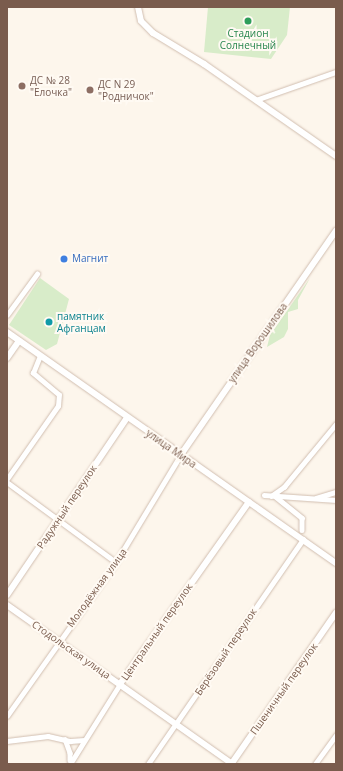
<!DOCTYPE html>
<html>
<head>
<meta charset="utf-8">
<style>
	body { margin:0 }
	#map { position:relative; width:343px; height:771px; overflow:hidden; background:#fdf6ec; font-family:"Open Sans",sans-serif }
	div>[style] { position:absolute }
	.green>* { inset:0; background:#d8ecc9 }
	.roads { filter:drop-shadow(0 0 1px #d1beb0) drop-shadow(0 0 1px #d1beb0) }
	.street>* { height:4.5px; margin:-2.25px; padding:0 2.25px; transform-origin:2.25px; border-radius:2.25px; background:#fff }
	.secondary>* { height:6px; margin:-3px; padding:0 3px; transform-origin:3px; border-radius:3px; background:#fff }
	.dots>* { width:11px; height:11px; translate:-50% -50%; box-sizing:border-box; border:2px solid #fffaf3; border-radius:50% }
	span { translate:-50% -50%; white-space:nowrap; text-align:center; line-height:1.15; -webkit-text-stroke:4px #fffaf3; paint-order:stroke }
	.leisure-label { font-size:10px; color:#27864d }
	.education-label { font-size:10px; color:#785e54 }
	.left { translate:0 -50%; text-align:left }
	.shop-label { font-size:10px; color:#366cbe }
	.culture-label { font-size:10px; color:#0d838f }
	.street-label { font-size:10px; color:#7a5c4d }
	.frame { position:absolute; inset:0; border:8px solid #7a5c4d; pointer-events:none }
</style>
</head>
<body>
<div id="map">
	<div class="green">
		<i style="clip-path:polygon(208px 7px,290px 7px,287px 35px,271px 59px,204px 52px)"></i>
		<i style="clip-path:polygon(40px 278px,69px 299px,57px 344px,46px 350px,9px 325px)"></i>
		<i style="clip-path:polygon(310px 278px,298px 300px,298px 309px,288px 312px,288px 329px,284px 337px,267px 347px,270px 335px)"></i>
	</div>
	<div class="roads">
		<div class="street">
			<i style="left:256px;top:100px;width:85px;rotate:-19.3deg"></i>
			<i style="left:7px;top:315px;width:51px;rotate:-53.8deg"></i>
			<i style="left:7px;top:479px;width:89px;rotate:-55.1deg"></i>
			<i style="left:58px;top:406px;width:11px;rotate:-85deg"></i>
			<i style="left:59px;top:395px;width:34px;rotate:-140deg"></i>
			<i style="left:33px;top:373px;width:18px;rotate:-68deg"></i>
			<i style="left:7px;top:482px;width:135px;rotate:36.3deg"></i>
			<i style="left:264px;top:495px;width:72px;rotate:4deg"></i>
			<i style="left:271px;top:496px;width:16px;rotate:-35deg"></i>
			<i style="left:284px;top:487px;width:82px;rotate:-50.5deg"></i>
			<i style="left:275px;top:496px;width:35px;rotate:39deg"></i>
			<i style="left:302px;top:518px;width:12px;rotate:90deg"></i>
			<i style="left:316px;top:498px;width:21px;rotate:-17deg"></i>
			<i style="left:7px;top:716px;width:189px;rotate:-54.7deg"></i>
			<i style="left:116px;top:562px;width:124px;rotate:-58.9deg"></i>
			<i style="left:65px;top:739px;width:15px;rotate:70deg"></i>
			<i style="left:70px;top:753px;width:7px;rotate:90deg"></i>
			<i style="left:7px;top:741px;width:41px;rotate:-7deg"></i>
			<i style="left:48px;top:736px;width:23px;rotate:13deg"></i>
			<i style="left:70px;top:741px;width:14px;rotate:-4deg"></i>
			<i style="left:70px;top:764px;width:94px;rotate:-58deg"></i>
			<i style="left:148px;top:764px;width:273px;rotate:-55.4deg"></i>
			<i style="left:315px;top:764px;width:36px;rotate:-54deg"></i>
		</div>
		<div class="secondary">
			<i style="left:138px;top:7px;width:14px;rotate:78deg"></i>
			<i style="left:141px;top:21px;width:17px;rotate:45deg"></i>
			<i style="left:153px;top:33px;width:60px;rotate:31.3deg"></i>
			<i style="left:204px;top:64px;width:161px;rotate:34.9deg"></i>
			<i style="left:7px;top:332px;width:402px;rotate:35.1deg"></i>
			<i style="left:7px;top:358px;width:21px;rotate:-55deg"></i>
			<i style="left:180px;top:456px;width:274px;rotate:-55.3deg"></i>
			<i style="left:7px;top:595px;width:214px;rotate:-55.9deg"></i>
			<i style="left:7px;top:605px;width:276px;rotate:35.2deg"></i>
			<i style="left:120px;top:684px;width:223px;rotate:-54.7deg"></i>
			<i style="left:232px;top:763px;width:183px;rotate:-55.3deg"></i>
		</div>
	</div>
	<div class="dots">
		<i style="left:248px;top:21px;background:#2e9e5b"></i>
		<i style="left:22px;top:86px;background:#8d6e63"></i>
		<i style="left:90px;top:90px;background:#8d6e63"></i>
		<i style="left:64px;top:259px;background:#3f7fe0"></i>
		<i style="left:49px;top:322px;background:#0f9aa8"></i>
	</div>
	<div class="leisure-label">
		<span style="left:248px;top:39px">Стадион<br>Солнечный</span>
	</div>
	<div class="education-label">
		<span class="left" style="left:30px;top:86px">ДС № 28<br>"Елочка"</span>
		<span class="left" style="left:98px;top:90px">ДС N 29<br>"Родничок"</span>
	</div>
	<div class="shop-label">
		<span class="left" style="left:72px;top:259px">Магнит</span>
	</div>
	<div class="culture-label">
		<span class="left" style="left:57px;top:322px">памятник<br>Афганцам</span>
	</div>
	<div class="street-label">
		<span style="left:258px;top:343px;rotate:-55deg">улица Ворошилова</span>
		<span style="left:171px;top:449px;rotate:35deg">улица Мира</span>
		<span style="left:67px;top:507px;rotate:-56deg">Радужный переулок</span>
		<span style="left:97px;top:588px;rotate:-54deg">Молодёжная улица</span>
		<span style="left:157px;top:632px;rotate:-55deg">Центральный переулок</span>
		<span style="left:71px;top:650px;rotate:35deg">Стодольская улица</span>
		<span style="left:226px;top:652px;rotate:-56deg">Берёзовый переулок</span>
		<span style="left:284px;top:689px;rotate:-55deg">Пшеничный переулок</span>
	</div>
	<div class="frame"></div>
</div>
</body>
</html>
